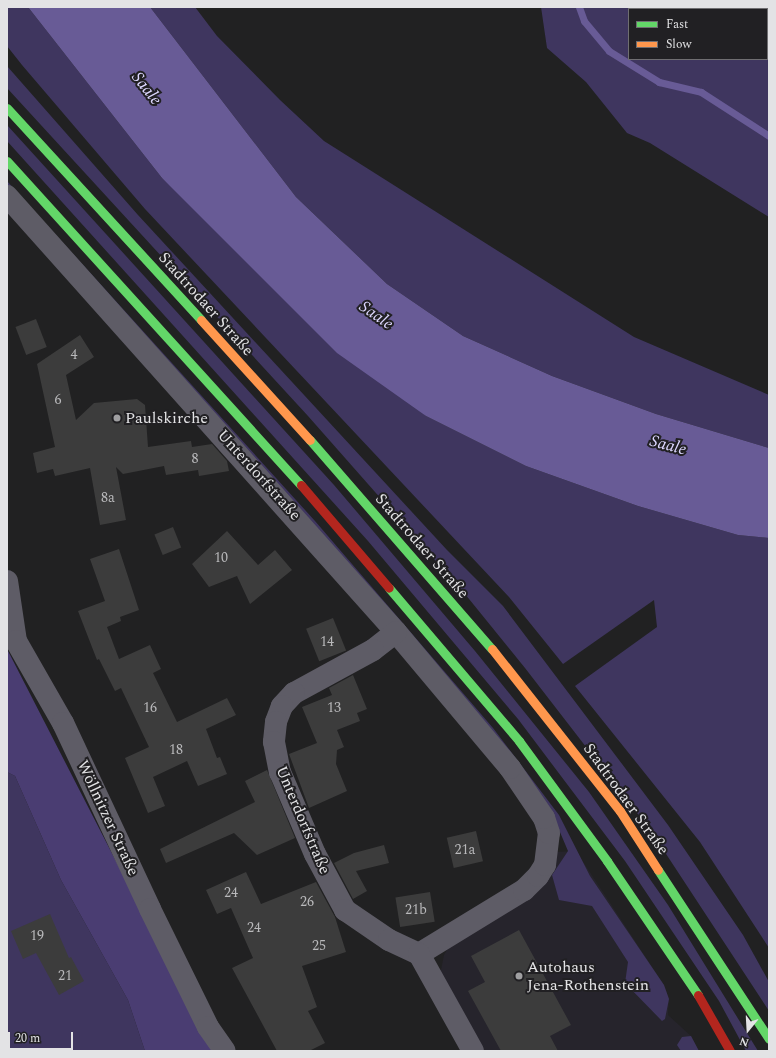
<!DOCTYPE html>
<html>
<head>
<meta charset="utf-8">
<style>
	body { margin:0 }
	#map { position:relative; width:776px; height:1058px; overflow:hidden; background:#212122; font-family:Spectral,serif }
	div>[style] { position:absolute }
	.built>* { inset:0; background:#26242c }
	.green>* { inset:0; background:#3f365f }
	.forest>* { inset:0; background:#4a3d72 }
	.water>* { inset:0; background:#685b96 }
	.stream>* { height:7px; margin:-3.5px; padding:0 3.5px; transform-origin:3.5px; border-radius:3.5px; background:#685b96 }
	.building>* { inset:0; background:#3c3c3c; transform-origin:0 0 }
	.street>* { height:22px; margin:-11px; padding:0 11px; transform-origin:11px; border-radius:11px; background:#5e5c66 }
	.fast>* { height:9px; margin:-4.5px; padding:0 4.5px; transform-origin:4.5px; border-radius:4.5px; background:#63d668 }
	.slow>* { height:9px; margin:-4.5px; padding:0 4.5px; transform-origin:4.5px; border-radius:4.5px; background:#ff974d }
	.jam>* { height:9px; margin:-4.5px; padding:0 4.5px; transform-origin:4.5px; border-radius:4.5px; background:#b3261e }
	.dots>* { width:11px; height:11px; translate:-50% -50%; box-sizing:border-box; border:2px solid #212023; border-radius:50% }
	span { translate:-50% -50%; white-space:nowrap; text-align:center; line-height:1.15; -webkit-text-stroke:4px #212023; paint-order:stroke }
	.number-label { font-size:14px; color:#b9b9bb }
	.number-label span { -webkit-text-stroke-width:0 }
	.street-label { font-size:16px; color:#e3e3e5 }
	.poi-label { font-size:16px; color:#e3e3e5 }
	.left { translate:0 -50%; text-align:left }
	.water-label { font-size:17px; color:#ddd7fe; font-style:italic }
	.frame { position:absolute; inset:0; border:8px solid #e3e3e5; pointer-events:none }
	.legend { position:absolute; left:628px; top:8px; width:140px; height:52px; box-sizing:border-box; background:#212023; border:1px solid #6f6e71; margin:0; padding:5px 7px; list-style:none; font-size:12px; color:#e3e3e5 }
	.legend li { display:flex; align-items:center; gap:8px; height:20px }
	.legend b { width:20px; border:1px solid #6f6e71 }
	.north { position:absolute; left:728px; top:1010px; width:40px; height:40px; -webkit-text-stroke:3px #212023; paint-order:stroke; rotate:198deg; font-size:11px; font-weight:700; line-height:16px; text-align:center; color:#e3e3e5 }
	.north::after { content:''; display:block; margin:auto; width:14px; height:18px; background:#e3e3e5; clip-path:polygon(50% 0,100% 100%,50% 72%,0 100%) }
	.scale { position:absolute; left:8px; top:1032px; width:65px; height:18px; box-sizing:border-box; border:2px solid #e3e3e5; border-top:0; padding-left:5px; font-size:12px; line-height:14px; white-space:nowrap; color:#e3e3e5; -webkit-text-stroke:3px #212023; paint-order:stroke }
</style>
</head>
<body>
<div id="map">
	<div class="built">
		<i style="clip-path:polygon(576px 851px,664px 985px,669px 999px,668px 1015px,691px 1036px,699px 1051px,479px 1051px,440px 975px,444px 955px,449px 946px,555px 852px)"></i>
	</div>
	<div class="green">
		<i style="clip-path:polygon(7px 7px,28px 7px,162px 178px,426px 416px,526px 466px,638px 506px,738px 535px,769px 538px,769px 948px,700px 842px,575px 686px,657px 627px,654px 600px,563px 664px,509px 597px,145px 209px,22px 65px,7px 46px)"></i>
		<i style="clip-path:polygon(150px 7px,195px 7px,217px 36px,280px 100px,324px 141px,634px 337px,769px 395px,769px 448px,656px 414px,552px 376px,463px 336px,387px 284px,296px 197px)"></i>
		<i style="clip-path:polygon(evenodd,541px 7px,769px 7px,769px 217px,650px 143px,627px 133px,586px 82px,547px 48px,541px 7px,629px 9px,767px 9px,767px 59px,629px 59px,629px 9px)"></i>
		<i style="clip-path:polygon(7px 66px,138px 215px,447px 550px,503px 606px,668px 825px,743px 935px,769px 982px,769px 1011px,651px 831px,525px 668px,465px 594px,308px 416px,7px 88px)"></i>
		<i style="clip-path:polygon(7px 125px,334px 485px,475px 651px,589px 792px,668px 905px,758px 1051px,746px 1051px,719px 1001px,625px 861px,518px 719px,368px 541px,7px 141px)"></i>
		<i style="clip-path:polygon(7px 181px,315px 521px,493px 728px,559px 815px,590px 876px,664px 985px,669px 999px,665px 1019px,662px 1021px,625px 983px,628px 962px,592px 906px,559px 900px,552px 875px,568px 851px,554px 818px,7px 187px)"></i>
		<i style="clip-path:polygon(7px 772px,15px 776px,61px 880px,128px 1000px,145px 1051px,7px 1051px)"></i>
		<i style="clip-path:polygon(691px 1036px,699px 1051px,681px 1051px,677px 1045px,682px 1037px)"></i>
	</div>
	<div class="forest">
		<i style="clip-path:polygon(7px 649px,139px 906px,215px 1051px,145px 1051px,128px 1000px,61px 880px,15px 776px,7px 772px)"></i>
	</div>
	<div class="water">
		<i style="clip-path:polygon(28px 7px,150px 7px,296px 197px,387px 284px,463px 336px,552px 376px,656px 414px,769px 448px,769px 538px,738px 535px,638px 506px,526px 466px,426px 416px,337px 353px,162px 178px)"></i>
	</div>
	<div class="stream">
		<i style="left:579px;top:7px;width:15px;rotate:70deg"></i>
		<i style="left:584px;top:21px;width:39px;rotate:50deg"></i>
		<i style="left:609px;top:51px;width:59px;rotate:31.8deg"></i>
		<i style="left:659px;top:82px;width:43px;rotate:13.4deg"></i>
		<i style="left:701px;top:92px;width:81px;rotate:32.9deg"></i>
	</div>
	<div class="building">
		<i style="left:36px;top:319px;width:30px;height:22px;rotate:69deg"></i>
		<i style="clip-path:polygon(80px 335px,94px 357px,66px 375px,76px 420px,94px 403px,137px 399px,145px 405px,148px 447px,191px 441px,192px 447px,212px 444px,227px 461px,229px 471px,199px 476px,198px 470px,166px 475px,164px 466px,123px 474px,116px 467px,126px 520px,100px 525px,90px 468px,55px 476px,53px 469px,37px 473px,33px 453px,55px 447px,37px 364px)"></i>
		<i style="left:173px;top:527px;width:22px;height:20px;rotate:68deg"></i>
		<i style="clip-path:polygon(227px 531px,258px 565px,275px 550px,292px 570px,250px 604px,237px 576px,209px 587px,192px 564px)"></i>
		<i style="clip-path:polygon(119px 549px,139px 610px,120px 617px,121px 621px,107px 627px,119px 659px,150px 645px,161px 669px,153px 673px,177px 722px,227px 698px,236px 715px,206px 729px,217px 758px,220px 757px,227px 774px,198px 786px,187px 761px,153px 777px,165px 806px,148px 813px,125px 758px,149px 747px,121px 688px,115px 691px,99px 659px,97px 660px,78px 611px,105px 601px,90px 559px)"></i>
		<i style="left:333px;top:618px;width:35px;height:29px;rotate:68deg"></i>
		<i style="clip-path:polygon(353px 675px,367px 709px,357px 713px,360px 721px,337px 730px,344px 747px,337px 750px,336px 764px,347px 791px,309px 808px,289px 754px,317px 743px,302px 707px,332px 695px,329px 688px)"></i>
		<i style="clip-path:polygon(267px 770px,295px 838px,257px 855px,234px 833px,166px 863px,160px 849px,255px 802px,245px 781px)"></i>
		<i style="left:476px;top:831px;width:31px;height:30px;rotate:77deg"></i>
		<i style="clip-path:polygon(384px 845px,389px 863px,356px 871px,367px 891px,353px 899px,334px 863px,354px 853px)"></i>
		<i style="clip-path:polygon(246px 872px,261px 904px,316px 882px,335px 917px,346px 952px,302px 966px,317px 1007px,308px 1011px,325px 1043px,309px 1051px,277px 1051px,232px 968px,253px 958px,231px 908px,217px 914px,206px 890px)"></i>
		<i style="left:430px;top:892px;width:30px;height:35px;rotate:81deg"></i>
		<i style="clip-path:polygon(50px 914px,69px 958px,71px 957px,84px 981px,59px 995px,36px 953px,23px 959px,11px 931px)"></i>
		<i style="clip-path:polygon(519px 930px,571px 1025px,550px 1036px,558px 1051px,501px 1051px,468px 991px,485px 982px,471px 956px)"></i>
	</div>
	<div class="street">
		<i style="left:7px;top:196px;width:584px;rotate:48.26deg"></i>
		<i style="left:7px;top:581px;width:61px;rotate:81.5deg"></i>
		<i style="left:16px;top:641px;width:95px;rotate:60.2deg"></i>
		<i style="left:63px;top:723px;width:205px;rotate:64.9deg"></i>
		<i style="left:150px;top:909px;width:131px;rotate:63.8deg"></i>
		<i style="left:208px;top:1027px;width:29px;rotate:55deg"></i>
		<i style="left:419px;top:954px;width:123px;rotate:-31.4deg"></i>
		<i style="left:524px;top:890px;width:20px;rotate:-45deg"></i>
		<i style="left:538px;top:876px;width:13px;rotate:-58deg"></i>
		<i style="left:545px;top:865px;width:32px;rotate:-83deg"></i>
		<i style="left:549px;top:833px;width:16px;rotate:-108deg"></i>
		<i style="left:544px;top:818px;width:60px;rotate:-124.2deg"></i>
		<i style="left:510px;top:768px;width:177px;rotate:-130deg"></i>
		<i style="left:396px;top:632px;width:29px;rotate:142deg"></i>
		<i style="left:373px;top:650px;width:90px;rotate:151.4deg"></i>
		<i style="left:294px;top:693px;width:18px;rotate:133deg"></i>
		<i style="left:282px;top:706px;width:17px;rotate:111deg"></i>
		<i style="left:276px;top:722px;width:20px;rotate:96deg"></i>
		<i style="left:274px;top:742px;width:31px;rotate:79deg"></i>
		<i style="left:280px;top:772px;width:89px;rotate:66.9deg"></i>
		<i style="left:315px;top:854px;width:64px;rotate:61.8deg"></i>
		<i style="left:345px;top:910px;width:53px;rotate:34.3deg"></i>
		<i style="left:389px;top:940px;width:33px;rotate:25deg"></i>
		<i style="left:419px;top:954px;width:111px;rotate:60.9deg"></i>
	</div>
	<div class="fast">
		<i style="left:7px;top:108px;width:287px;rotate:47.5deg"></i>
		<i style="left:7px;top:161px;width:438px;rotate:47.8deg"></i>
		<i style="left:310px;top:440px;width:277px;rotate:49deg"></i>
		<i style="left:389px;top:588px;width:201px;rotate:49.6deg"></i>
		<i style="left:519px;top:741px;width:149px;rotate:53.7deg"></i>
		<i style="left:607px;top:861px;width:162px;rotate:55.8deg"></i>
		<i style="left:658px;top:870px;width:202px;rotate:56.7deg"></i>
	</div>
	<div class="slow">
		<i style="left:201px;top:320px;width:162px;rotate:47.8deg"></i>
		<i style="left:492px;top:649px;width:206px;rotate:51.7deg"></i>
		<i style="left:620px;top:811px;width:70px;rotate:57.2deg"></i>
	</div>
	<div class="jam">
		<i style="left:301px;top:485px;width:135px;rotate:49.5deg"></i>
		<i style="left:698px;top:995px;width:64px;rotate:60.3deg"></i>
	</div>
	<div class="dots">
		<i style="left:117px;top:418px;background:#9f9fa1"></i>
		<i style="left:519px;top:976px;background:#9f9fa1"></i>
	</div>
	<div class="number-label">
		<span style="left:74px;top:355px">4</span>
		<span style="left:58px;top:400px">6</span>
		<span style="left:195px;top:459px">8</span>
		<span style="left:108px;top:498px">8a</span>
		<span style="left:221px;top:558px">10</span>
		<span style="left:327px;top:642px">14</span>
		<span style="left:150px;top:708px">16</span>
		<span style="left:334px;top:708px">13</span>
		<span style="left:176px;top:750px">18</span>
		<span style="left:465px;top:850px">21a</span>
		<span style="left:231px;top:893px">24</span>
		<span style="left:307px;top:902px">26</span>
		<span style="left:416px;top:910px">21b</span>
		<span style="left:254px;top:928px">24</span>
		<span style="left:37px;top:936px">19</span>
		<span style="left:319px;top:946px">25</span>
		<span style="left:65px;top:976px">21</span>
	</div>
	<div class="street-label">
		<span style="left:206px;top:304px;rotate:48deg">Stadtrodaer Straße</span>
		<span style="left:259px;top:475px;rotate:48deg">Unterdorfstraße</span>
		<span style="left:422px;top:546px;rotate:49deg">Stadtrodaer Straße</span>
		<span style="left:626px;top:799px;rotate:54deg">Stadtrodaer Straße</span>
		<span style="left:108px;top:818px;rotate:65deg">Wöllnitzer Straße</span>
		<span style="left:303px;top:820px;rotate:67deg">Unterdorfstraße</span>
	</div>
	<div class="poi-label">
		<span class="left" style="left:125px;top:418px">Paulskirche</span>
		<span class="left" style="left:527px;top:976px">Autohaus<br>Jena-Rothenstein</span>
	</div>
	<div class="water-label">
		<span style="left:146px;top:89px;rotate:52deg">Saale</span>
		<span style="left:376px;top:316px;rotate:35deg">Saale</span>
		<span style="left:668px;top:446px;rotate:15deg">Saale</span>
	</div>
	<div class="frame"></div>
	<ul class="legend">
	<li><b style="height:5px;background:#63d668"></b>Fast</li>
	<li><b style="height:5px;background:#ff974d"></b>Slow</li>
	</ul>
	<div class="north">N</div>
	<div class="scale">20 m</div>
</div>
</body>
</html>
